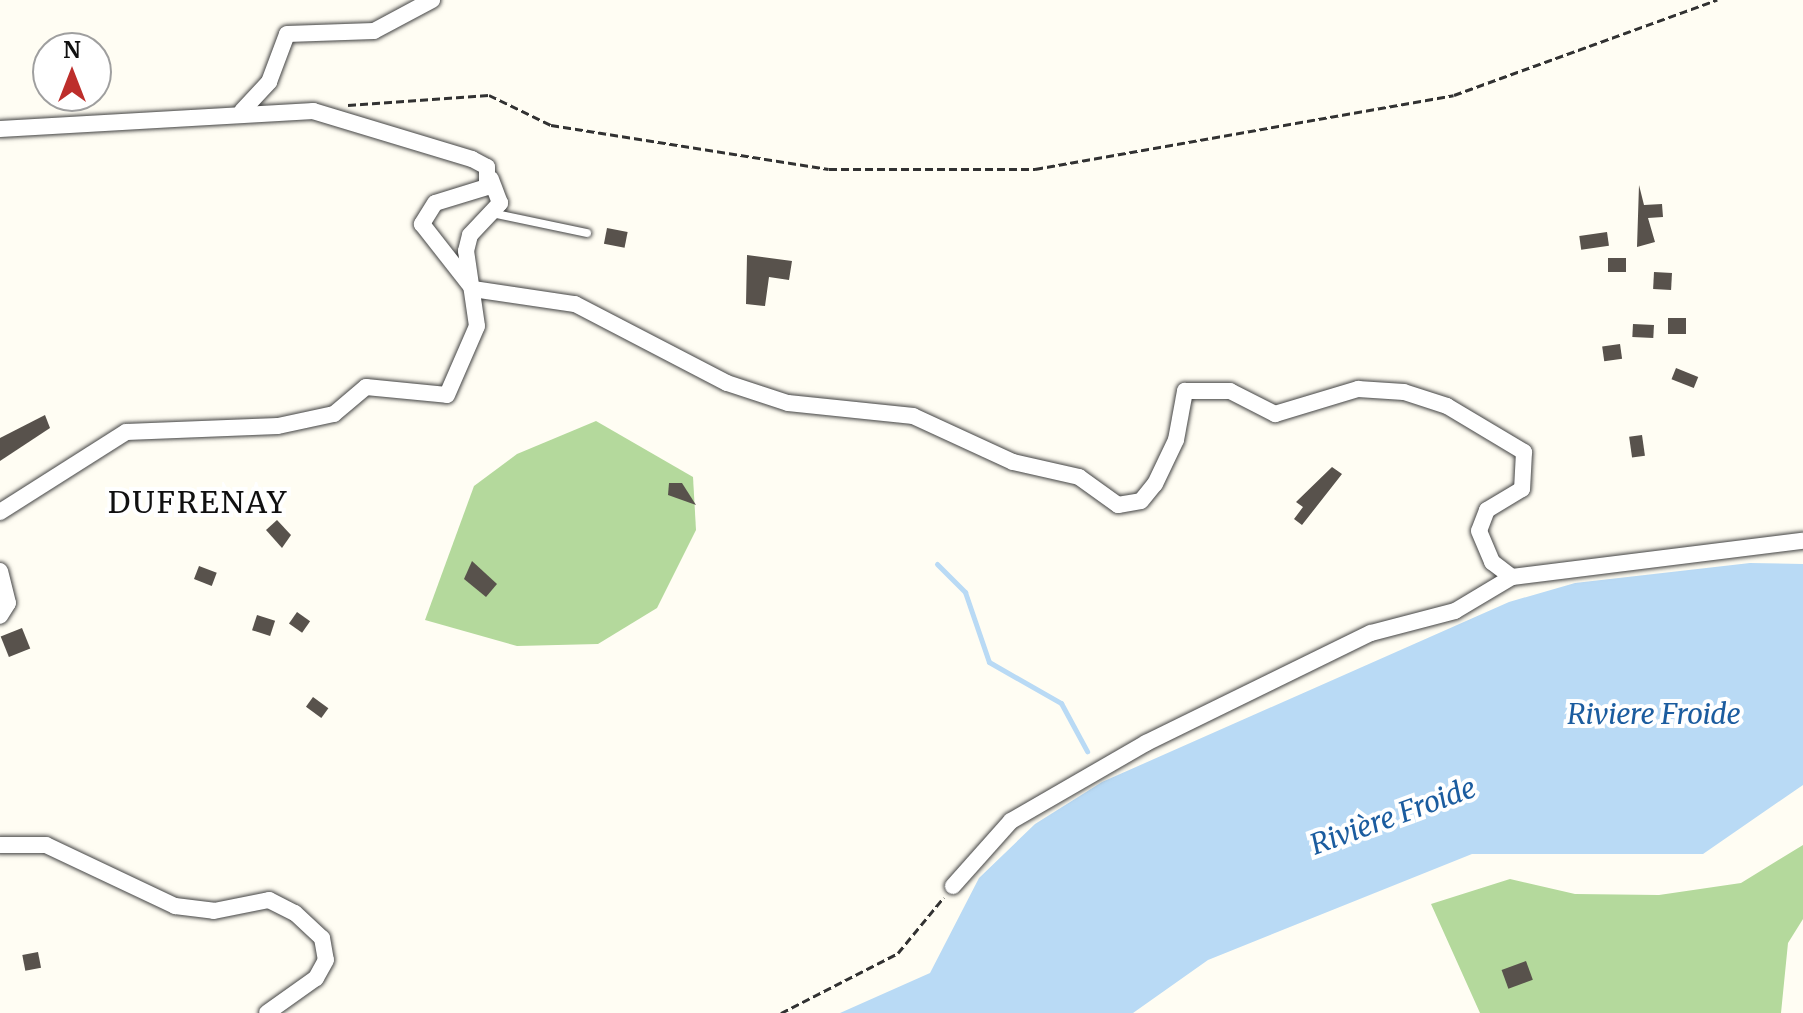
<!DOCTYPE html>
<html>
<head>
<meta charset="utf-8">
<style>
	body { margin:0 }
	#map { position:relative; width:1803px; height:1013px; overflow:hidden; background:#fffdf3; font-family:Merriweather,serif }
	div>[style] { position:absolute }
	.forest>* { inset:0; background:#b4d99c }
	.water>* { inset:0; background:#b9daf5 }
	.stream>* { height:5px; margin:-2.5px; padding:0 2.5px; transform-origin:2.5px; border-radius:2.5px; background:#b9daf5 }
	.building>* { inset:0; background:#58524c; transform-origin:0 0 }
	.path>* { height:3px; margin-top:-1.5px; transform-origin:0; background:repeating-linear-gradient(90deg,#323232 0 8px,transparent 0 12px) }
	.roads { filter:drop-shadow(0 0 2px #434343) drop-shadow(0 0 2px #434343) }
	.lane>* { height:8px; margin:-4px; padding:0 4px; transform-origin:4px; border-radius:4px; background:#fff }
	.street>* { height:16px; margin:-8px; padding:0 8px; transform-origin:8px; border-radius:8px; background:#fff }
	span { translate:-50% -50%; white-space:nowrap; text-align:center; line-height:1.15; -webkit-text-stroke:8px #fff; paint-order:stroke }
	.water-label { font-size:28px; color:#1b5c9f; font-style:italic }
	.quarter-label { font-size:30px; color:#101010; letter-spacing:2px }
	.north { position:absolute; left:32px; top:32px; width:80px; height:80px; box-sizing:border-box; background:#fff; border:2px solid #9f9f9f; border-radius:50%; rotate:0deg; font-size:22px; font-weight:700; line-height:32px; text-align:center; color:#101010 }
	.north::after { content:''; display:block; margin:auto; width:28px; height:36px; background:#bd2e2b; clip-path:polygon(50% 0,100% 100%,50% 72%,0 100%) }
</style>
</head>
<body>
<div id="map">
	<div class="forest">
		<i style="clip-path:polygon(596px 421px,693px 477px,696px 530px,657px 608px,598px 644px,517px 646px,425px 620px,474px 486px,517px 454px)"></i>
		<i style="clip-path:polygon(1803px 845px,1803px 919px,1788px 943px,1781px 1013px,1480px 1013px,1431px 904px,1510px 879px,1575px 894px,1659px 895px,1741px 883px)"></i>
	</div>
	<div class="water">
		<i style="clip-path:polygon(1750px 563px,1803px 564px,1803px 785px,1703px 854px,1472px 854px,1208px 960px,1133px 1013px,840px 1013px,930px 973px,979px 878px,1035px 824px,1102px 782px,1509px 602px,1575px 583px)"></i>
	</div>
	<div class="stream">
		<i style="left:937px;top:564px;width:40px;rotate:45deg"></i>
		<i style="left:965px;top:592px;width:74px;rotate:71.1deg"></i>
		<i style="left:989px;top:662px;width:83px;rotate:29.7deg"></i>
		<i style="left:1061px;top:703px;width:55px;rotate:61.6deg"></i>
	</div>
	<div class="building">
		<i style="clip-path:polygon(1639px 185px,1644px 205px,1662px 204px,1663px 217px,1648px 218px,1655px 242px,1637px 247px)"></i>
		<i style="left:607px;top:228px;width:21px;height:16px;rotate:11deg"></i>
		<i style="left:1607px;top:232px;width:14px;height:28px;rotate:82deg"></i>
		<i style="clip-path:polygon(747px 255px,792px 261px,789px 280px,769px 277px,765px 306px,746px 304px)"></i>
		<i style="left:1608px;top:258px;width:18px;height:14px"></i>
		<i style="left:1654px;top:272px;width:18px;height:17px;rotate:3deg"></i>
		<i style="left:1668px;top:318px;width:18px;height:16px"></i>
		<i style="left:1633px;top:324px;width:21px;height:13px;rotate:3deg"></i>
		<i style="left:1620px;top:344px;width:15px;height:18px;rotate:82deg"></i>
		<i style="left:1676px;top:368px;width:24px;height:12px;rotate:22deg"></i>
		<i style="clip-path:polygon(45px 415px,50px 428px,0 461px,0 438px)"></i>
		<i style="left:1642px;top:435px;width:21px;height:13px;rotate:82deg"></i>
		<i style="clip-path:polygon(1332px 467px,1342px 474px,1302px 525px,1294px 519px,1303px 507px,1296px 502px)"></i>
		<i style="clip-path:polygon(669px 483px,682px 483px,696px 505px,668px 495px)"></i>
		<i style="clip-path:polygon(277px 520px,291px 535px,282px 548px,266px 530px)"></i>
		<i style="clip-path:polygon(472px 561px,497px 584px,486px 597px,464px 579px)"></i>
		<i style="left:199px;top:566px;width:19px;height:14px;rotate:21deg"></i>
		<i style="left:297px;top:612px;width:16px;height:14px;rotate:35deg"></i>
		<i style="left:257px;top:615px;width:19px;height:16px;rotate:18deg"></i>
		<i style="left:22px;top:628px;width:22px;height:23px;rotate:68deg"></i>
		<i style="left:313px;top:697px;width:19px;height:12px;rotate:36deg"></i>
		<i style="left:38px;top:952px;width:16px;height:16px;rotate:79deg"></i>
		<i style="left:1526px;top:961px;width:20px;height:26px;rotate:70deg"></i>
	</div>
	<div class="path">
		<i style="left:348px;top:105px;width:141px;rotate:-4.1deg"></i>
		<i style="left:489px;top:95px;width:69px;rotate:25.8deg"></i>
		<i style="left:551px;top:125px;width:281px;rotate:9deg"></i>
		<i style="left:829px;top:169px;width:206px"></i>
		<i style="left:1035px;top:169px;width:425px;rotate:-10deg"></i>
		<i style="left:1454px;top:95px;width:280px;rotate:-19.9deg"></i>
		<i style="left:781px;top:1013px;width:131px;rotate:-27.1deg"></i>
		<i style="left:898px;top:953px;width:72px;rotate:-50.6deg"></i>
	</div>
	<div class="roads">
		<div class="lane">
			<i style="left:496px;top:214px;width:93px;rotate:11.8deg"></i>
		</div>
		<div class="street">
			<i style="left:242px;top:111px;width:40px;rotate:-47deg"></i>
			<i style="left:269px;top:82px;width:51px;rotate:-69.4deg"></i>
			<i style="left:287px;top:34px;width:87px;rotate:-2deg"></i>
			<i style="left:374px;top:31px;width:66px;rotate:-28.1deg"></i>
			<i style="left:0;top:129px;width:314px;rotate:-3.3deg"></i>
			<i style="left:313px;top:111px;width:166px;rotate:16.8deg"></i>
			<i style="left:472px;top:159px;width:17px;rotate:28deg"></i>
			<i style="left:487px;top:167px;width:20px;rotate:90deg"></i>
			<i style="left:487px;top:187px;width:54px;rotate:162.9deg"></i>
			<i style="left:435px;top:203px;width:25px;rotate:122deg"></i>
			<i style="left:422px;top:224px;width:83px;rotate:51.9deg"></i>
			<i style="left:473px;top:289px;width:103px;rotate:8.4deg"></i>
			<i style="left:575px;top:304px;width:171px;rotate:27.5deg"></i>
			<i style="left:727px;top:383px;width:64px;rotate:18.2deg"></i>
			<i style="left:788px;top:403px;width:126px;rotate:5.9deg"></i>
			<i style="left:913px;top:416px;width:110px;rotate:24.7deg"></i>
			<i style="left:1013px;top:462px;width:68px;rotate:12.8deg"></i>
			<i style="left:1079px;top:477px;width:48px;rotate:35.7deg"></i>
			<i style="left:1118px;top:505px;width:23px;rotate:-10deg"></i>
			<i style="left:1141px;top:501px;width:22px;rotate:-51deg"></i>
			<i style="left:1155px;top:484px;width:49px;rotate:-64.5deg"></i>
			<i style="left:1176px;top:440px;width:50px;rotate:-79.6deg"></i>
			<i style="left:1185px;top:391px;width:45px"></i>
			<i style="left:1230px;top:391px;width:51px;rotate:27.1deg"></i>
			<i style="left:1275px;top:414px;width:87px;rotate:-16.8deg"></i>
			<i style="left:1358px;top:389px;width:46px;rotate:3.7deg"></i>
			<i style="left:1404px;top:392px;width:45px;rotate:18deg"></i>
			<i style="left:1447px;top:406px;width:90px;rotate:30.9deg"></i>
			<i style="left:1524px;top:452px;width:37px;rotate:93deg"></i>
			<i style="left:1522px;top:489px;width:41px;rotate:149deg"></i>
			<i style="left:1487px;top:510px;width:22px;rotate:111deg"></i>
			<i style="left:1479px;top:531px;width:34px;rotate:67deg"></i>
			<i style="left:1492px;top:562px;width:25px;rotate:37deg"></i>
			<i style="left:0;top:512px;width:149px;rotate:-32.4deg"></i>
			<i style="left:126px;top:432px;width:152px;rotate:-2.3deg"></i>
			<i style="left:278px;top:426px;width:57px;rotate:-12.1deg"></i>
			<i style="left:334px;top:414px;width:42px;rotate:-40.2deg"></i>
			<i style="left:366px;top:387px;width:81px;rotate:5.6deg"></i>
			<i style="left:447px;top:395px;width:75px;rotate:-66.5deg"></i>
			<i style="left:477px;top:326px;width:76px;rotate:-98.3deg"></i>
			<i style="left:466px;top:251px;width:16px;rotate:-76deg"></i>
			<i style="left:470px;top:235px;width:44px;rotate:-46.8deg"></i>
			<i style="left:500px;top:203px;width:26px;rotate:-111deg"></i>
			<i style="left:0;top:571px;width:33px;rotate:76deg"></i>
			<i style="left:8px;top:603px;width:15px;rotate:122deg"></i>
			<i style="left:0;top:845px;width:46px"></i>
			<i style="left:46px;top:845px;width:143px;rotate:25.3deg"></i>
			<i style="left:175px;top:906px;width:39px;rotate:7deg"></i>
			<i style="left:214px;top:911px;width:56px;rotate:-11.3deg"></i>
			<i style="left:269px;top:900px;width:29px;rotate:27deg"></i>
			<i style="left:295px;top:913px;width:37px;rotate:43deg"></i>
			<i style="left:322px;top:938px;width:22px;rotate:80deg"></i>
			<i style="left:326px;top:960px;width:21px;rotate:119deg"></i>
			<i style="left:316px;top:978px;width:60px;rotate:144.5deg"></i>
			<i style="left:953px;top:886px;width:87px;rotate:-48.3deg"></i>
			<i style="left:1011px;top:821px;width:156px;rotate:-30deg"></i>
			<i style="left:1146px;top:743px;width:250px;rotate:-26.1deg"></i>
			<i style="left:1371px;top:633px;width:87px;rotate:-14.7deg"></i>
			<i style="left:1455px;top:611px;width:66px;rotate:-30.8deg"></i>
			<i style="left:1512px;top:577px;width:293px;rotate:-7.1deg"></i>
		</div>
	</div>
	<div class="water-label">
		<span style="left:1654px;top:714px">Riviere Froide</span>
		<span style="left:1393px;top:816px;rotate:-20deg">Rivière Froide</span>
	</div>
	<div class="quarter-label">
		<span style="left:198px;top:502px">DUFRENAY</span>
	</div>
	<div class="north">N</div>
</div>
</body>
</html>
